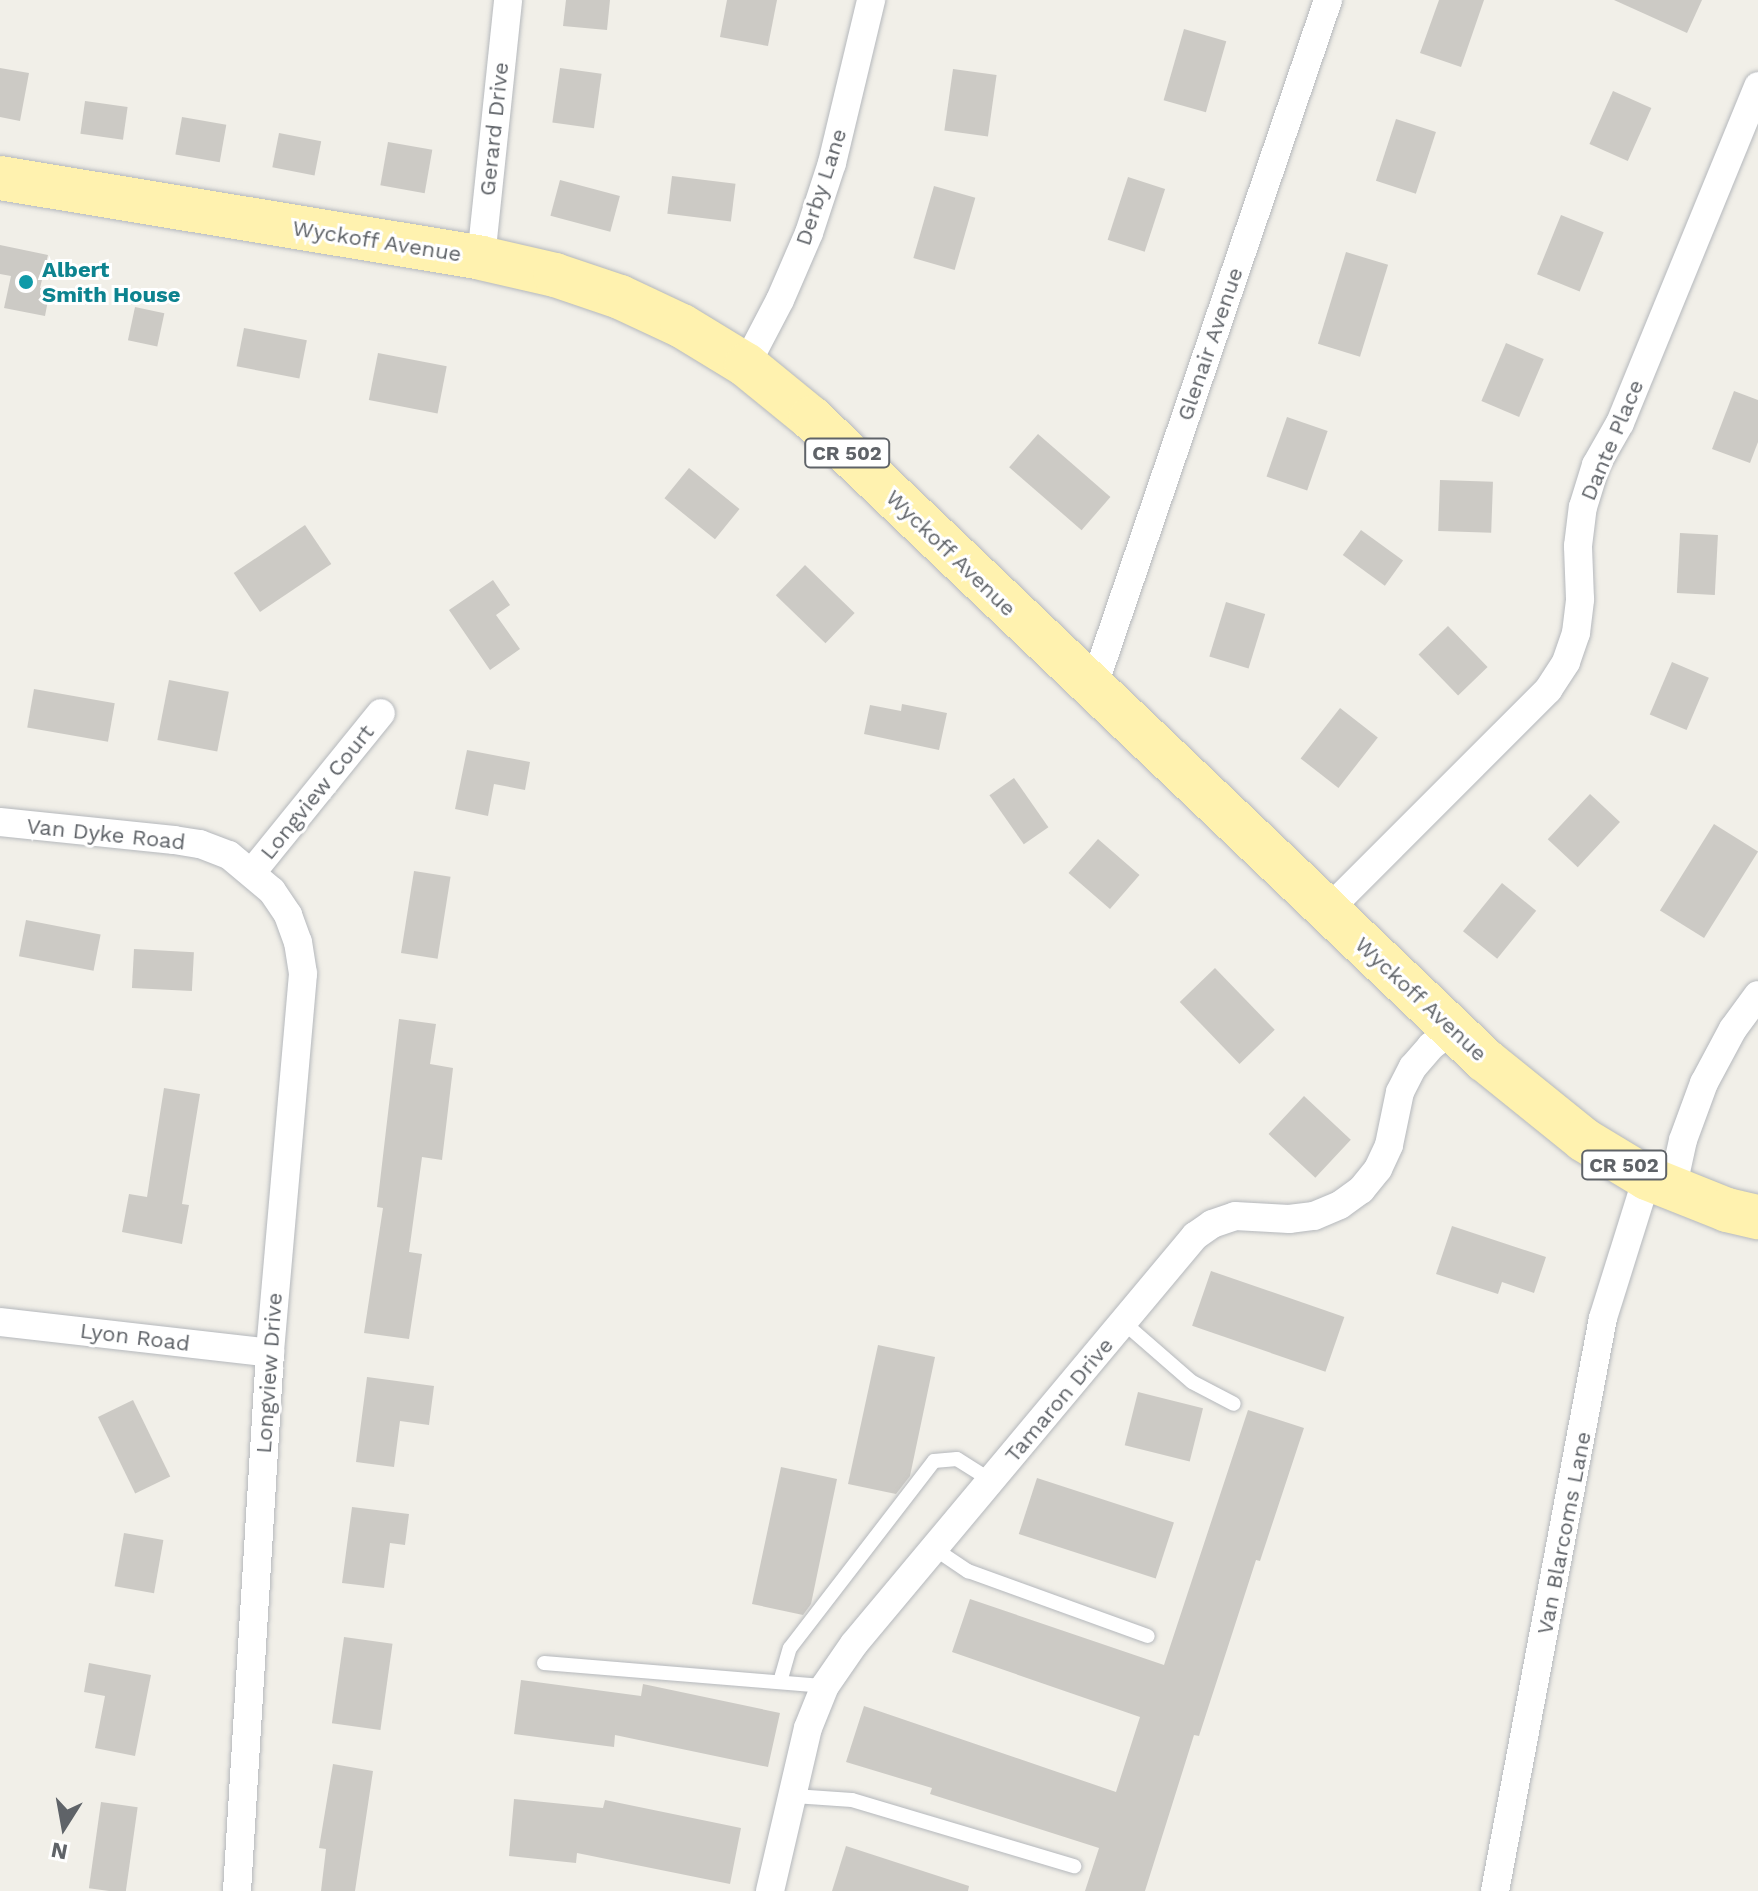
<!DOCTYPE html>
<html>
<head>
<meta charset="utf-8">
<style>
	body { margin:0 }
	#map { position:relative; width:1758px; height:1891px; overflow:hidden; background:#f1efe8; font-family:"Work Sans",sans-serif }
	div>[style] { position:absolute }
	.building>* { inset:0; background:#cccac5; transform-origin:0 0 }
	.roads { filter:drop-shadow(0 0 2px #b5b8bc) drop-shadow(0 0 2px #b5b8bc) }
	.service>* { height:14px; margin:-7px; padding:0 7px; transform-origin:7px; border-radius:7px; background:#fff }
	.minor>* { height:28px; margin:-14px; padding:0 14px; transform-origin:14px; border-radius:14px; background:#fff }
	.primary>* { height:44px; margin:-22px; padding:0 22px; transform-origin:22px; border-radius:22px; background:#fff2af }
	.dots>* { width:22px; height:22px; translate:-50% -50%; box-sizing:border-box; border:4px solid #fff; border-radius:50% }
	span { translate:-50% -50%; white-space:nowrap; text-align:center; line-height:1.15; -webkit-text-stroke:6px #fff; paint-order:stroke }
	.shield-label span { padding:2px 6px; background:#fff; border:2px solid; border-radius:6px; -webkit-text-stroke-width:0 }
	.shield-label { font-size:20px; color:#5f6368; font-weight:700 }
	.street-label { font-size:22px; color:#5f6368 }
	.culture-label { font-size:22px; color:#0d838f; font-weight:700 }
	.left { translate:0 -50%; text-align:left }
	.north { position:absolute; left:24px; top:1787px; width:80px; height:80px; -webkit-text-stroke:6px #fff; paint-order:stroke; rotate:191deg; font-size:22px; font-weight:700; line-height:32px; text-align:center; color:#5f6368 }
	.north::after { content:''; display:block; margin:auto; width:28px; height:36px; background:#5f6368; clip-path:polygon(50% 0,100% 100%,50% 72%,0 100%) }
</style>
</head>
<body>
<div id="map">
	<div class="building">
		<i style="clip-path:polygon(566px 0,610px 0,607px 30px,563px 26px)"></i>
		<i style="clip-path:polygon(727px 0,777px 0,768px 46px,720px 37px)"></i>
		<i style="clip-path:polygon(1439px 0,1484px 0,1461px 67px,1420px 53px)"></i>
		<i style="clip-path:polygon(1614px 0,1702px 0,1687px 33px)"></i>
		<i style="left:1184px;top:29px;width:44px;height:74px;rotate:16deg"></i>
		<i style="clip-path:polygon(0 68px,29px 73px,20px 121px,0 117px)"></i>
		<i style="left:560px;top:68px;width:42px;height:55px;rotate:8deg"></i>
		<i style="left:953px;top:69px;width:44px;height:62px;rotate:8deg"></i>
		<i style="left:1613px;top:91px;width:42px;height:58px;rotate:24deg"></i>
		<i style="left:85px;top:101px;width:43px;height:33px;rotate:8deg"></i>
		<i style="left:182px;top:117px;width:45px;height:38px;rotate:10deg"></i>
		<i style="left:1396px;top:119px;width:42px;height:65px;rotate:18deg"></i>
		<i style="left:279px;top:133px;width:43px;height:35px;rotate:11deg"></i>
		<i style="left:388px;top:142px;width:45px;height:44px;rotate:10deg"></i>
		<i style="left:672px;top:176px;width:64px;height:38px;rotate:7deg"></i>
		<i style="left:1128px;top:177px;width:39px;height:66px;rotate:18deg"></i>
		<i style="left:560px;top:180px;width:62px;height:37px;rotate:15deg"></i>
		<i style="left:934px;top:186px;width:43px;height:75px;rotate:16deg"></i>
		<i style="left:1561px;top:215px;width:46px;height:64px;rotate:22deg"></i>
		<i style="clip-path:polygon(0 245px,48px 255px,40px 288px,50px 290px,45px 316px,4px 308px,11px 276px,0 274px)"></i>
		<i style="left:1346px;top:252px;width:44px;height:96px;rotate:17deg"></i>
		<i style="left:135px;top:307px;width:30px;height:34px;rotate:12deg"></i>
		<i style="left:244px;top:328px;width:64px;height:39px;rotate:11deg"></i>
		<i style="left:1506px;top:343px;width:41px;height:63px;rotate:23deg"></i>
		<i style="left:378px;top:353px;width:70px;height:48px;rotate:11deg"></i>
		<i style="clip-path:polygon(1734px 391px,1758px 400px,1758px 442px,1750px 463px,1712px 449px)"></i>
		<i style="left:1287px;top:417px;width:43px;height:63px;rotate:19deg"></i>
		<i style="left:1038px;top:434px;width:96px;height:44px;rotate:41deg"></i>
		<i style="left:689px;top:468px;width:65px;height:39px;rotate:39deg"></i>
		<i style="left:1440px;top:480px;width:53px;height:51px;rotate:2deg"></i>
		<i style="left:305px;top:525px;width:47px;height:86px;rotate:56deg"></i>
		<i style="left:1361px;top:530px;width:52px;height:31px;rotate:36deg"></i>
		<i style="left:1680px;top:533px;width:38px;height:60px;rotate:3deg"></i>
		<i style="left:805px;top:565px;width:69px;height:42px;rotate:44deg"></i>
		<i style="clip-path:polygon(493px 580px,510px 605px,496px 615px,520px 649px,490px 670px,449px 610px)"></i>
		<i style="left:1226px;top:602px;width:41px;height:57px;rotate:17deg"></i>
		<i style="left:1448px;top:626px;width:57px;height:41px;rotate:46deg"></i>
		<i style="left:1672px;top:662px;width:40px;height:57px;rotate:23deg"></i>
		<i style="left:169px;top:680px;width:61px;height:61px;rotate:11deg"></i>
		<i style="left:34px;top:689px;width:82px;height:39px;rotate:10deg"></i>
		<i style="clip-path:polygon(902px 704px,947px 713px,939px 750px,864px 734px,870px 705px,901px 711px)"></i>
		<i style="left:1340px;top:708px;width:48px;height:64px;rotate:38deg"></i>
		<i style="clip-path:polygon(467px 750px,530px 762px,525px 790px,494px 784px,488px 816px,455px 809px)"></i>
		<i style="left:1014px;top:778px;width:60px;height:30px;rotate:55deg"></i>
		<i style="left:1590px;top:794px;width:41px;height:62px;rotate:43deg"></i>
		<i style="left:1714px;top:824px;width:52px;height:102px;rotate:32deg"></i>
		<i style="left:1098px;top:839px;width:55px;height:45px;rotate:41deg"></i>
		<i style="left:414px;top:871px;width:37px;height:83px;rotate:9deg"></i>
		<i style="left:1502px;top:883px;width:44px;height:62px;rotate:39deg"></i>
		<i style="left:26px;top:920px;width:76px;height:37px;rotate:11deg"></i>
		<i style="left:134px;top:949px;width:60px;height:39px;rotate:3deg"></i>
		<i style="left:1215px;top:968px;width:86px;height:49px;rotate:46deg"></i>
		<i style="clip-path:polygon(399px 1019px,436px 1024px,430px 1064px,453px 1068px,442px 1160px,422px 1157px,409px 1252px,422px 1254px,409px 1339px,364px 1333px,383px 1208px,377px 1207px)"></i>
		<i style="clip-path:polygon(164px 1088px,200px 1094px,182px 1204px,189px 1205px,182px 1244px,122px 1232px,129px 1194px,147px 1197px)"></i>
		<i style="left:1304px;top:1096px;width:64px;height:52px;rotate:43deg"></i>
		<i style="clip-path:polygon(1452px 1226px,1546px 1257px,1534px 1293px,1502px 1282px,1498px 1294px,1436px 1274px)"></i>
		<i style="left:1211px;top:1271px;width:141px;height:58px;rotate:19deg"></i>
		<i style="clip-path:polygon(878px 1345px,935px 1357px,910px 1476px,896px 1494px,848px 1484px)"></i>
		<i style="clip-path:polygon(367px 1377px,434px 1386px,429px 1425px,400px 1421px,394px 1467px,356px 1462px)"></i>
		<i style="left:1138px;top:1392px;width:67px;height:55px;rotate:14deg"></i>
		<i style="left:133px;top:1400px;width:85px;height:39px;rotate:64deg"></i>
		<i style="clip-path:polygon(1248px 1410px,1304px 1428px,1260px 1561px,1256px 1560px,1199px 1736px,1194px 1735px,1145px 1891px,1085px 1891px,1099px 1848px,930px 1794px,932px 1788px,846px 1762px,864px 1706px,1116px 1792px,1140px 1717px,952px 1652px,970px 1599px,1164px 1665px)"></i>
		<i style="clip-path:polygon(781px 1467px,837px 1479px,811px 1604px,803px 1615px,752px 1604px)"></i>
		<i style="left:1037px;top:1478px;width:144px;height:59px;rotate:18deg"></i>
		<i style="clip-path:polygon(352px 1507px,409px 1514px,405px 1545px,390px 1543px,384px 1588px,342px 1583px)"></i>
		<i style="left:124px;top:1533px;width:40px;height:54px;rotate:10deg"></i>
		<i style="left:344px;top:1637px;width:49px;height:87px;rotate:8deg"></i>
		<i style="clip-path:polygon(89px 1663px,151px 1675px,135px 1756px,95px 1748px,105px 1696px,84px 1692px)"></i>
		<i style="clip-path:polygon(521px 1680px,641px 1696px,643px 1684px,780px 1713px,768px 1767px,615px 1735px,614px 1747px,514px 1734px)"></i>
		<i style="clip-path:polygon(333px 1764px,373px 1771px,355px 1891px,321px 1891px,326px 1849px,319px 1848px)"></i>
		<i style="clip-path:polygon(514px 1799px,603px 1808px,605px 1800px,741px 1828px,730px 1884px,577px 1853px,576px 1863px,509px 1856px)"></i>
		<i style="left:101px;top:1802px;width:37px;height:87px;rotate:8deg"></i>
		<i style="clip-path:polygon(846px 1846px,969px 1886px,968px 1891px,832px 1891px)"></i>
	</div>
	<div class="roads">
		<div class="service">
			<i style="left:1123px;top:1322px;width:91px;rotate:41deg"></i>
			<i style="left:1192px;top:1382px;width:47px;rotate:27.6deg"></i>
			<i style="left:935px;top:1549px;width:40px;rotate:34deg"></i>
			<i style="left:968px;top:1571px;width:191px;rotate:19.9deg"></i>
			<i style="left:544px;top:1663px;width:282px;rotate:4.7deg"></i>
			<i style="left:780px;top:1682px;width:35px;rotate:-74deg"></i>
			<i style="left:790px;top:1648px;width:236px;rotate:-52.4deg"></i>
			<i style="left:934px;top:1461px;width:23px;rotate:-5deg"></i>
			<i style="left:957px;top:1459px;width:41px;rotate:32.2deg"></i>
			<i style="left:794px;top:1796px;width:58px;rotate:3.9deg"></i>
			<i style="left:852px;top:1800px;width:232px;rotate:16.6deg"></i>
		</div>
		<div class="minor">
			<i style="left:481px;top:258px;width:259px;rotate:-84deg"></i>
			<i style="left:746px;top:365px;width:73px;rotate:-62.4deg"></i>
			<i style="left:780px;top:300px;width:73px;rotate:-66.6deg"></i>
			<i style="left:809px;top:233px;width:74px;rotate:-71.8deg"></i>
			<i style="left:832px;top:163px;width:168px;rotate:-76.5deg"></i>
			<i style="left:1093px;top:688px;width:727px;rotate:-71.14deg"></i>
			<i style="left:0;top:822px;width:175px;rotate:5.9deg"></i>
			<i style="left:174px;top:840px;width:26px;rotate:9deg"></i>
			<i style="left:200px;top:844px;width:31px;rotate:21deg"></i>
			<i style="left:229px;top:855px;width:56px;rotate:39.9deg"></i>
			<i style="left:272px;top:891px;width:29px;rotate:56deg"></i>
			<i style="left:288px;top:915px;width:29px;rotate:70deg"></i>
			<i style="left:298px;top:942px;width:32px;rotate:81deg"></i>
			<i style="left:303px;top:974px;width:380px;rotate:95deg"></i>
			<i style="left:270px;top:1353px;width:539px;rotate:93.51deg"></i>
			<i style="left:253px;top:871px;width:203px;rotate:-51deg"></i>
			<i style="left:1327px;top:911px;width:313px;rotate:-45deg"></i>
			<i style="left:1548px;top:690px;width:33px;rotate:-57deg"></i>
			<i style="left:1566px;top:662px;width:31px;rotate:-71deg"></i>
			<i style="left:1576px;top:633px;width:34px;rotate:-83deg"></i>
			<i style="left:1580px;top:599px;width:53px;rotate:-92.2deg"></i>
			<i style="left:1578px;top:546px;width:39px;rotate:-83deg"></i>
			<i style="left:1583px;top:507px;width:44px;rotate:-72.8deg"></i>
			<i style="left:1596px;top:465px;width:48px;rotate:-60.3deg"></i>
			<i style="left:1620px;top:423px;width:364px;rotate:-67.7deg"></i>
			<i style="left:1672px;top:1190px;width:51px;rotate:-77.6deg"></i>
			<i style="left:1683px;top:1140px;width:61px;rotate:-69.8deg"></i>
			<i style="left:1704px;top:1083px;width:61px;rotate:-61.8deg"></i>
			<i style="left:1733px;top:1029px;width:42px;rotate:-53.7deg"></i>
			<i style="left:0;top:1322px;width:272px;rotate:6.5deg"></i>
			<i style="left:770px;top:1891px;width:167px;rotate:-76.9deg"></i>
			<i style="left:808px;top:1728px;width:45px;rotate:-68deg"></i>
			<i style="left:825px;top:1686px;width:51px;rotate:-55.4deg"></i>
			<i style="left:854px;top:1644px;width:532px;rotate:-50.11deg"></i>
			<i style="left:1195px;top:1236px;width:21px;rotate:-35deg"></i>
			<i style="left:1212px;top:1224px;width:24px;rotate:-19deg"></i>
			<i style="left:1235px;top:1216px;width:54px;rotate:3.2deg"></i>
			<i style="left:1289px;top:1219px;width:25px;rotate:-7deg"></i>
			<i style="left:1314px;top:1216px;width:28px;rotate:-23deg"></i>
			<i style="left:1340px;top:1205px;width:26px;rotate:-36deg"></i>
			<i style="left:1361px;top:1190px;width:27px;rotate:-51deg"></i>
			<i style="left:1378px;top:1169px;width:26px;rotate:-65deg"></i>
			<i style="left:1389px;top:1145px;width:54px;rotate:-78.3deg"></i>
			<i style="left:1400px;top:1092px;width:28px;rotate:-63deg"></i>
			<i style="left:1413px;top:1067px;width:28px;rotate:-49deg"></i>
			<i style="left:1431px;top:1046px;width:27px;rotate:-36deg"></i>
			<i style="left:1495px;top:1891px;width:583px;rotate:-79.33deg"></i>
			<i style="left:1603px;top:1318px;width:147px;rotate:-72.6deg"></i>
		</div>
		<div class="primary">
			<i style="left:0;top:178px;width:488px;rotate:9.4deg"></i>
			<i style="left:481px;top:258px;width:76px;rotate:12.9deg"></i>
			<i style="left:555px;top:275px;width:69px;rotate:18.7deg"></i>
			<i style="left:620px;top:297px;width:68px;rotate:25.1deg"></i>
			<i style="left:682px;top:326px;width:75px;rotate:31.4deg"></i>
			<i style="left:746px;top:365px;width:84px;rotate:39.2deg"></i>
			<i style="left:811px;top:418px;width:931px;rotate:43.61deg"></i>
			<i style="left:1485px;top:1060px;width:127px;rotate:38.9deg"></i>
			<i style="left:1584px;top:1140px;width:74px;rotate:31.1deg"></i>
			<i style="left:1647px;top:1178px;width:86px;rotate:21.8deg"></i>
			<i style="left:1727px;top:1210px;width:32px;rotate:13deg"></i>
		</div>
	</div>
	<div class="dots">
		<i style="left:26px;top:282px;background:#0f9aa8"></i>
	</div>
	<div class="shield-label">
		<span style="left:847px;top:453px">CR 502</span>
		<span style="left:1624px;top:1165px">CR 502</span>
	</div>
	<div class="street-label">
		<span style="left:494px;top:129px;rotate:-84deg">Gerard Drive</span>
		<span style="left:821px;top:187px;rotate:-72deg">Derby Lane</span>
		<span style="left:377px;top:241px;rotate:9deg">Wyckoff Avenue</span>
		<span style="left:1210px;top:344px;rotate:-71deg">Glenair Avenue</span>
		<span style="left:1612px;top:440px;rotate:-67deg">Dante Place</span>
		<span style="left:951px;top:553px;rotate:44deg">Wyckoff Avenue</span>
		<span style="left:317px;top:792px;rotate:-51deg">Longview Court</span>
		<span style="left:106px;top:834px;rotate:6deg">Van Dyke Road</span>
		<span style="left:1421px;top:999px;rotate:43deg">Wyckoff Avenue</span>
		<span style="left:135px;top:1337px;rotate:7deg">Lyon Road</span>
		<span style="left:269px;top:1373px;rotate:-86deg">Longview Drive</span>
		<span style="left:1059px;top:1400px;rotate:-50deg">Tamaron Drive</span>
		<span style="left:1564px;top:1533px;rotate:-79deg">Van Blarcoms Lane</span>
	</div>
	<div class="culture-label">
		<span class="left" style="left:42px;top:282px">Albert<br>Smith House</span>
	</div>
	<div class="north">N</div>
</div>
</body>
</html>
